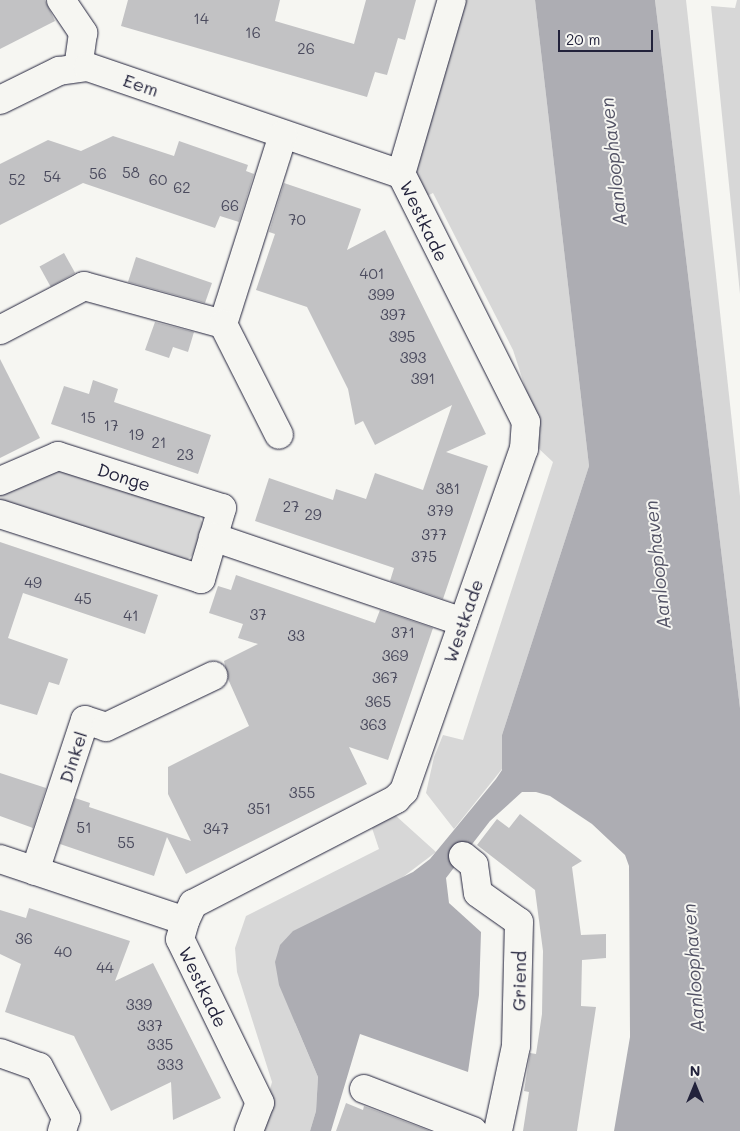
<!DOCTYPE html>
<html>
<head>
<meta charset="utf-8">
<style>
	body { margin:0 }
	#map { position:relative; width:740px; height:1131px; overflow:hidden; background:#f6f6f2; font-family:Mali,sans-serif }
	div>[style] { position:absolute }
	.green>* { inset:0; background:#d7d7d7 }
	.water>* { inset:0; background:#adadb3 }
	.building>* { inset:0; background:#c2c2c4; transform-origin:0 0 }
	.roads { filter:drop-shadow(0 0 1px #22223b) drop-shadow(0 0 1px #22223b) }
	.minor>* { height:28px; margin:-14px; padding:0 14px; transform-origin:14px; border-radius:14px; background:#f6f6f2 }
	span { translate:-50% -50%; white-space:nowrap; text-align:center; line-height:1.15; -webkit-text-stroke:4px #f6f6f2; paint-order:stroke }
	.number-label { font-size:15px; color:#4a4a5d }
	.number-label span { -webkit-text-stroke-width:0 }
	.street-label { font-size:18px; color:#22223b }
	.water-label { font-size:19px; color:#535365; font-style:italic }
	.north { position:absolute; left:670px; top:1061px; width:50px; height:50px; -webkit-text-stroke:4px #f6f6f2; paint-order:stroke; rotate:0deg; font-size:14px; font-weight:700; line-height:20px; text-align:center; color:#22223b }
	.north::after { content:''; display:block; margin:auto; width:18px; height:22px; background:#22223b; clip-path:polygon(50% 0,100% 100%,50% 72%,0 100%) }
	.scale { position:absolute; left:558px; top:30px; width:95px; height:22px; box-sizing:border-box; border:2px solid #22223b; border-top:0; padding-left:6px; font-size:15px; line-height:18px; white-space:nowrap; color:#22223b; -webkit-text-stroke:4px #f6f6f2; paint-order:stroke }
</style>
</head>
<body>
<div id="map">
	<div class="green">
		<i style="clip-path:polygon(461px 0,535px 0,589px 466px,502px 735px,502px 769px,454px 829px,426px 793px,434px 757px,443px 735px,463px 740px,553px 462px,537px 447px,540px 433px,513px 350px,433px 193px,427px 196px,413px 168px)"></i>
		<i style="clip-path:polygon(655px 0,686px 0,740px 496px,740px 708px)"></i>
		<i style="clip-path:polygon(737px 0,740px 0,740px 294px,711px 6px,735px 8px)"></i>
		<i style="clip-path:polygon(49px 466px,198px 514px,206px 530px,202px 547px,188px 559px,172px 562px,0 506px,0 489px)"></i>
		<i style="clip-path:polygon(395px 815px,436px 852px,391px 886px,294px 931px,295px 1023px,318px 1077px,316px 1111px,310px 1131px,259px 1131px,272px 1082px,237px 972px,235px 948px,246px 916px,379px 849px,372px 828px)"></i>
	</div>
	<div class="water">
		<i style="clip-path:polygon(535px 0,655px 0,740px 708px,740px 1131px,614px 1131px,630px 1037px,629px 866px,625px 855px,592px 824px,550px 796px,536px 792px,522px 792px,490px 821px,446px 878px,449px 903px,481px 932px,479px 995px,468px 1072px,360px 1034px,331px 1131px,310px 1131px,316px 1111px,318px 1077px,279px 985px,275px 962px,280px 945px,293px 931px,413px 872px,430px 859px,496px 779px,502px 770px,502px 735px,589px 466px)"></i>
	</div>
	<div class="building">
		<i style="clip-path:polygon(0 0,45px 0,55px 21px,0 49px)"></i>
		<i style="clip-path:polygon(128px 0,280px 0,275px 21px,354px 44px,366px 0,416px 0,405px 40px,398px 38px,387px 75px,375px 72px,367px 97px,121px 26px)"></i>
		<i style="clip-path:polygon(113px 136px,174px 156px,179px 141px,248px 165px,246px 171px,254px 174px,239px 222px,220px 216px,215px 228px,83px 183px,0 225px,0 164px,48px 140px,81px 151px)"></i>
		<i style="clip-path:polygon(284px 183px,361px 209px,347px 250px,385px 230px,486px 434px,446px 452px,488px 466px,443px 599px,390px 581px,394px 568px,255px 521px,269px 478px,333px 500px,336px 489px,366px 499px,375px 473px,423px 490px,452px 405px,375px 445px,363px 421px,355px 425px,348px 389px,307px 307px,256px 290px,275px 234px,269px 232px)"></i>
		<i style="left:64px;top:253px;width:23px;height:28px;rotate:61deg"></i>
		<i style="clip-path:polygon(136px 257px,212px 283px,205px 303px,128px 282px)"></i>
		<i style="clip-path:polygon(155px 322px,194px 332px,188px 352px,173px 347px,169px 358px,145px 350px)"></i>
		<i style="clip-path:polygon(0 359px,40px 438px,0 458px)"></i>
		<i style="clip-path:polygon(93px 380px,118px 389px,114px 402px,211px 435px,198px 474px,51px 424px,64px 386px,89px 394px)"></i>
		<i style="clip-path:polygon(0 542px,158px 595px,145px 634px,23px 593px,8px 638px,68px 659px,59px 685px,49px 682px,37px 715px,0 704px)"></i>
		<i style="clip-path:polygon(236px 575px,375px 623px,380px 610px,433px 628px,388px 760px,349px 747px,367px 784px,186px 874px,167px 837px,154px 876px,60px 844px,75px 798px,90px 803px,89px 807px,191px 841px,168px 794px,168px 767px,249px 726px,228px 679px,224px 661px,258px 644px,238px 638px,243px 624px,209px 613px,218px 586px,231px 590px)"></i>
		<i style="clip-path:polygon(0 773px,46px 788px,33px 828px,0 816px)"></i>
		<i style="clip-path:polygon(520px 814px,582px 861px,572px 867px,581px 935px,606px 934px,606px 958px,582px 960px,581px 1006px,596px 1007px,577px 1131px,523px 1131px,529px 1092px,524px 1091px,530px 1053px,536px 1054px,542px 1014px,543px 951px,535px 890px,477px 845px,497px 819px,509px 828px)"></i>
		<i style="clip-path:polygon(29px 908px,130px 941px,115px 981px,153px 963px,221px 1098px,173px 1120px,171px 1082px,111px 1111px,74px 1036px,5px 1012px,21px 964px,0 954px,0 910px,26px 918px)"></i>
		<i style="clip-path:polygon(346px 1103px,363px 1110px,364px 1106px,430px 1131px,336px 1131px)"></i>
	</div>
	<div class="roads">
		<div class="minor">
			<i style="left:61px;top:0;width:40px;rotate:56deg"></i>
			<i style="left:83px;top:33px;width:34px;rotate:98deg"></i>
			<i style="left:0;top:100px;width:66px;rotate:-26.2deg"></i>
			<i style="left:59px;top:71px;width:29px;rotate:-8deg"></i>
			<i style="left:88px;top:67px;width:331px;rotate:18.9deg"></i>
			<i style="left:223px;top:324px;width:198px;rotate:-72.4deg"></i>
			<i style="left:0;top:330px;width:95px;rotate:-27.6deg"></i>
			<i style="left:84px;top:286px;width:144px;rotate:15.3deg"></i>
			<i style="left:223px;top:324px;width:124px;rotate:63.2deg"></i>
			<i style="left:0;top:481px;width:63px;rotate:-23.3deg"></i>
			<i style="left:58px;top:456px;width:172px;rotate:17.6deg"></i>
			<i style="left:222px;top:508px;width:74px;rotate:106.5deg"></i>
			<i style="left:201px;top:579px;width:211px;rotate:-162.1deg"></i>
			<i style="left:213px;top:537px;width:264px;rotate:18.8deg"></i>
			<i style="left:463px;top:856px;width:14px;rotate:39deg"></i>
			<i style="left:474px;top:865px;width:28px;rotate:82deg"></i>
			<i style="left:478px;top:893px;width:50px;rotate:35.3deg"></i>
			<i style="left:519px;top:922px;width:124px;rotate:91.4deg"></i>
			<i style="left:516px;top:1046px;width:87px;rotate:102deg"></i>
			<i style="left:0;top:859px;width:195px;rotate:18.5deg"></i>
			<i style="left:35px;top:871px;width:159px;rotate:-71.7deg"></i>
			<i style="left:85px;top:720px;width:22px;rotate:18deg"></i>
			<i style="left:106px;top:727px;width:119px;rotate:-25.5deg"></i>
			<i style="left:0;top:1053px;width:41px;rotate:19.7deg"></i>
			<i style="left:39px;top:1067px;width:58px;rotate:62.1deg"></i>
			<i style="left:66px;top:1118px;width:14px;rotate:107deg"></i>
			<i style="left:364px;top:1089px;width:117px;rotate:21.1deg"></i>
			<i style="left:249px;top:1131px;width:30px;rotate:-69deg"></i>
			<i style="left:260px;top:1103px;width:182px;rotate:-116deg"></i>
			<i style="left:180px;top:939px;width:19px;rotate:-74deg"></i>
			<i style="left:185px;top:921px;width:19px;rotate:-65deg"></i>
			<i style="left:193px;top:904px;width:229px;rotate:-27.3deg"></i>
			<i style="left:396px;top:799px;width:11px;rotate:-45deg"></i>
			<i style="left:404px;top:791px;width:362px;rotate:-70.7deg"></i>
			<i style="left:524px;top:449px;width:27px;rotate:-86deg"></i>
			<i style="left:526px;top:422px;width:278px;rotate:-116.7deg"></i>
			<i style="left:401px;top:174px;width:181px;rotate:-73.7deg"></i>
		</div>
	</div>
	<div class="number-label">
		<span style="left:201px;top:19px">14</span>
		<span style="left:253px;top:33px">16</span>
		<span style="left:306px;top:49px">26</span>
		<span style="left:131px;top:173px">58</span>
		<span style="left:98px;top:174px">56</span>
		<span style="left:52px;top:177px">54</span>
		<span style="left:17px;top:180px">52</span>
		<span style="left:158px;top:180px">60</span>
		<span style="left:182px;top:188px">62</span>
		<span style="left:230px;top:206px">66</span>
		<span style="left:297px;top:220px">70</span>
		<span style="left:372px;top:274px">401</span>
		<span style="left:381px;top:295px">399</span>
		<span style="left:393px;top:315px">397</span>
		<span style="left:402px;top:337px">395</span>
		<span style="left:413px;top:358px">393</span>
		<span style="left:423px;top:379px">391</span>
		<span style="left:88px;top:418px">15</span>
		<span style="left:111px;top:426px">17</span>
		<span style="left:136px;top:435px">19</span>
		<span style="left:159px;top:443px">21</span>
		<span style="left:185px;top:455px">23</span>
		<span style="left:448px;top:489px">381</span>
		<span style="left:291px;top:507px">27</span>
		<span style="left:440px;top:511px">379</span>
		<span style="left:313px;top:515px">29</span>
		<span style="left:434px;top:535px">377</span>
		<span style="left:424px;top:557px">375</span>
		<span style="left:33px;top:583px">49</span>
		<span style="left:83px;top:599px">45</span>
		<span style="left:258px;top:615px">37</span>
		<span style="left:131px;top:616px">41</span>
		<span style="left:403px;top:633px">371</span>
		<span style="left:296px;top:636px">33</span>
		<span style="left:395px;top:656px">369</span>
		<span style="left:385px;top:678px">367</span>
		<span style="left:378px;top:702px">365</span>
		<span style="left:373px;top:725px">363</span>
		<span style="left:302px;top:793px">355</span>
		<span style="left:259px;top:809px">351</span>
		<span style="left:84px;top:828px">51</span>
		<span style="left:216px;top:829px">347</span>
		<span style="left:126px;top:843px">55</span>
		<span style="left:24px;top:939px">36</span>
		<span style="left:63px;top:952px">40</span>
		<span style="left:105px;top:968px">44</span>
		<span style="left:139px;top:1005px">339</span>
		<span style="left:150px;top:1026px">337</span>
		<span style="left:160px;top:1045px">335</span>
		<span style="left:170px;top:1065px">333</span>
	</div>
	<div class="street-label">
		<span style="left:141px;top:85px;rotate:19deg">Eem</span>
		<span style="left:424px;top:221px;rotate:64deg">Westkade</span>
		<span style="left:124px;top:477px;rotate:18deg">Donge</span>
		<span style="left:463px;top:621px;rotate:-71deg">Westkade</span>
		<span style="left:73px;top:757px;rotate:-72deg">Dinkel</span>
		<span style="left:519px;top:981px;rotate:-89deg">Griend</span>
		<span style="left:203px;top:987px;rotate:64deg">Westkade</span>
	</div>
	<div class="water-label">
		<span style="left:613px;top:162px;rotate:-96deg">Aanloophaven</span>
		<span style="left:657px;top:565px;rotate:-96deg">Aanloophaven</span>
		<span style="left:693px;top:968px;rotate:-94deg">Aanloophaven</span>
	</div>
	<div class="north">N</div>
	<div class="scale">20 m</div>
</div>
</body>
</html>
